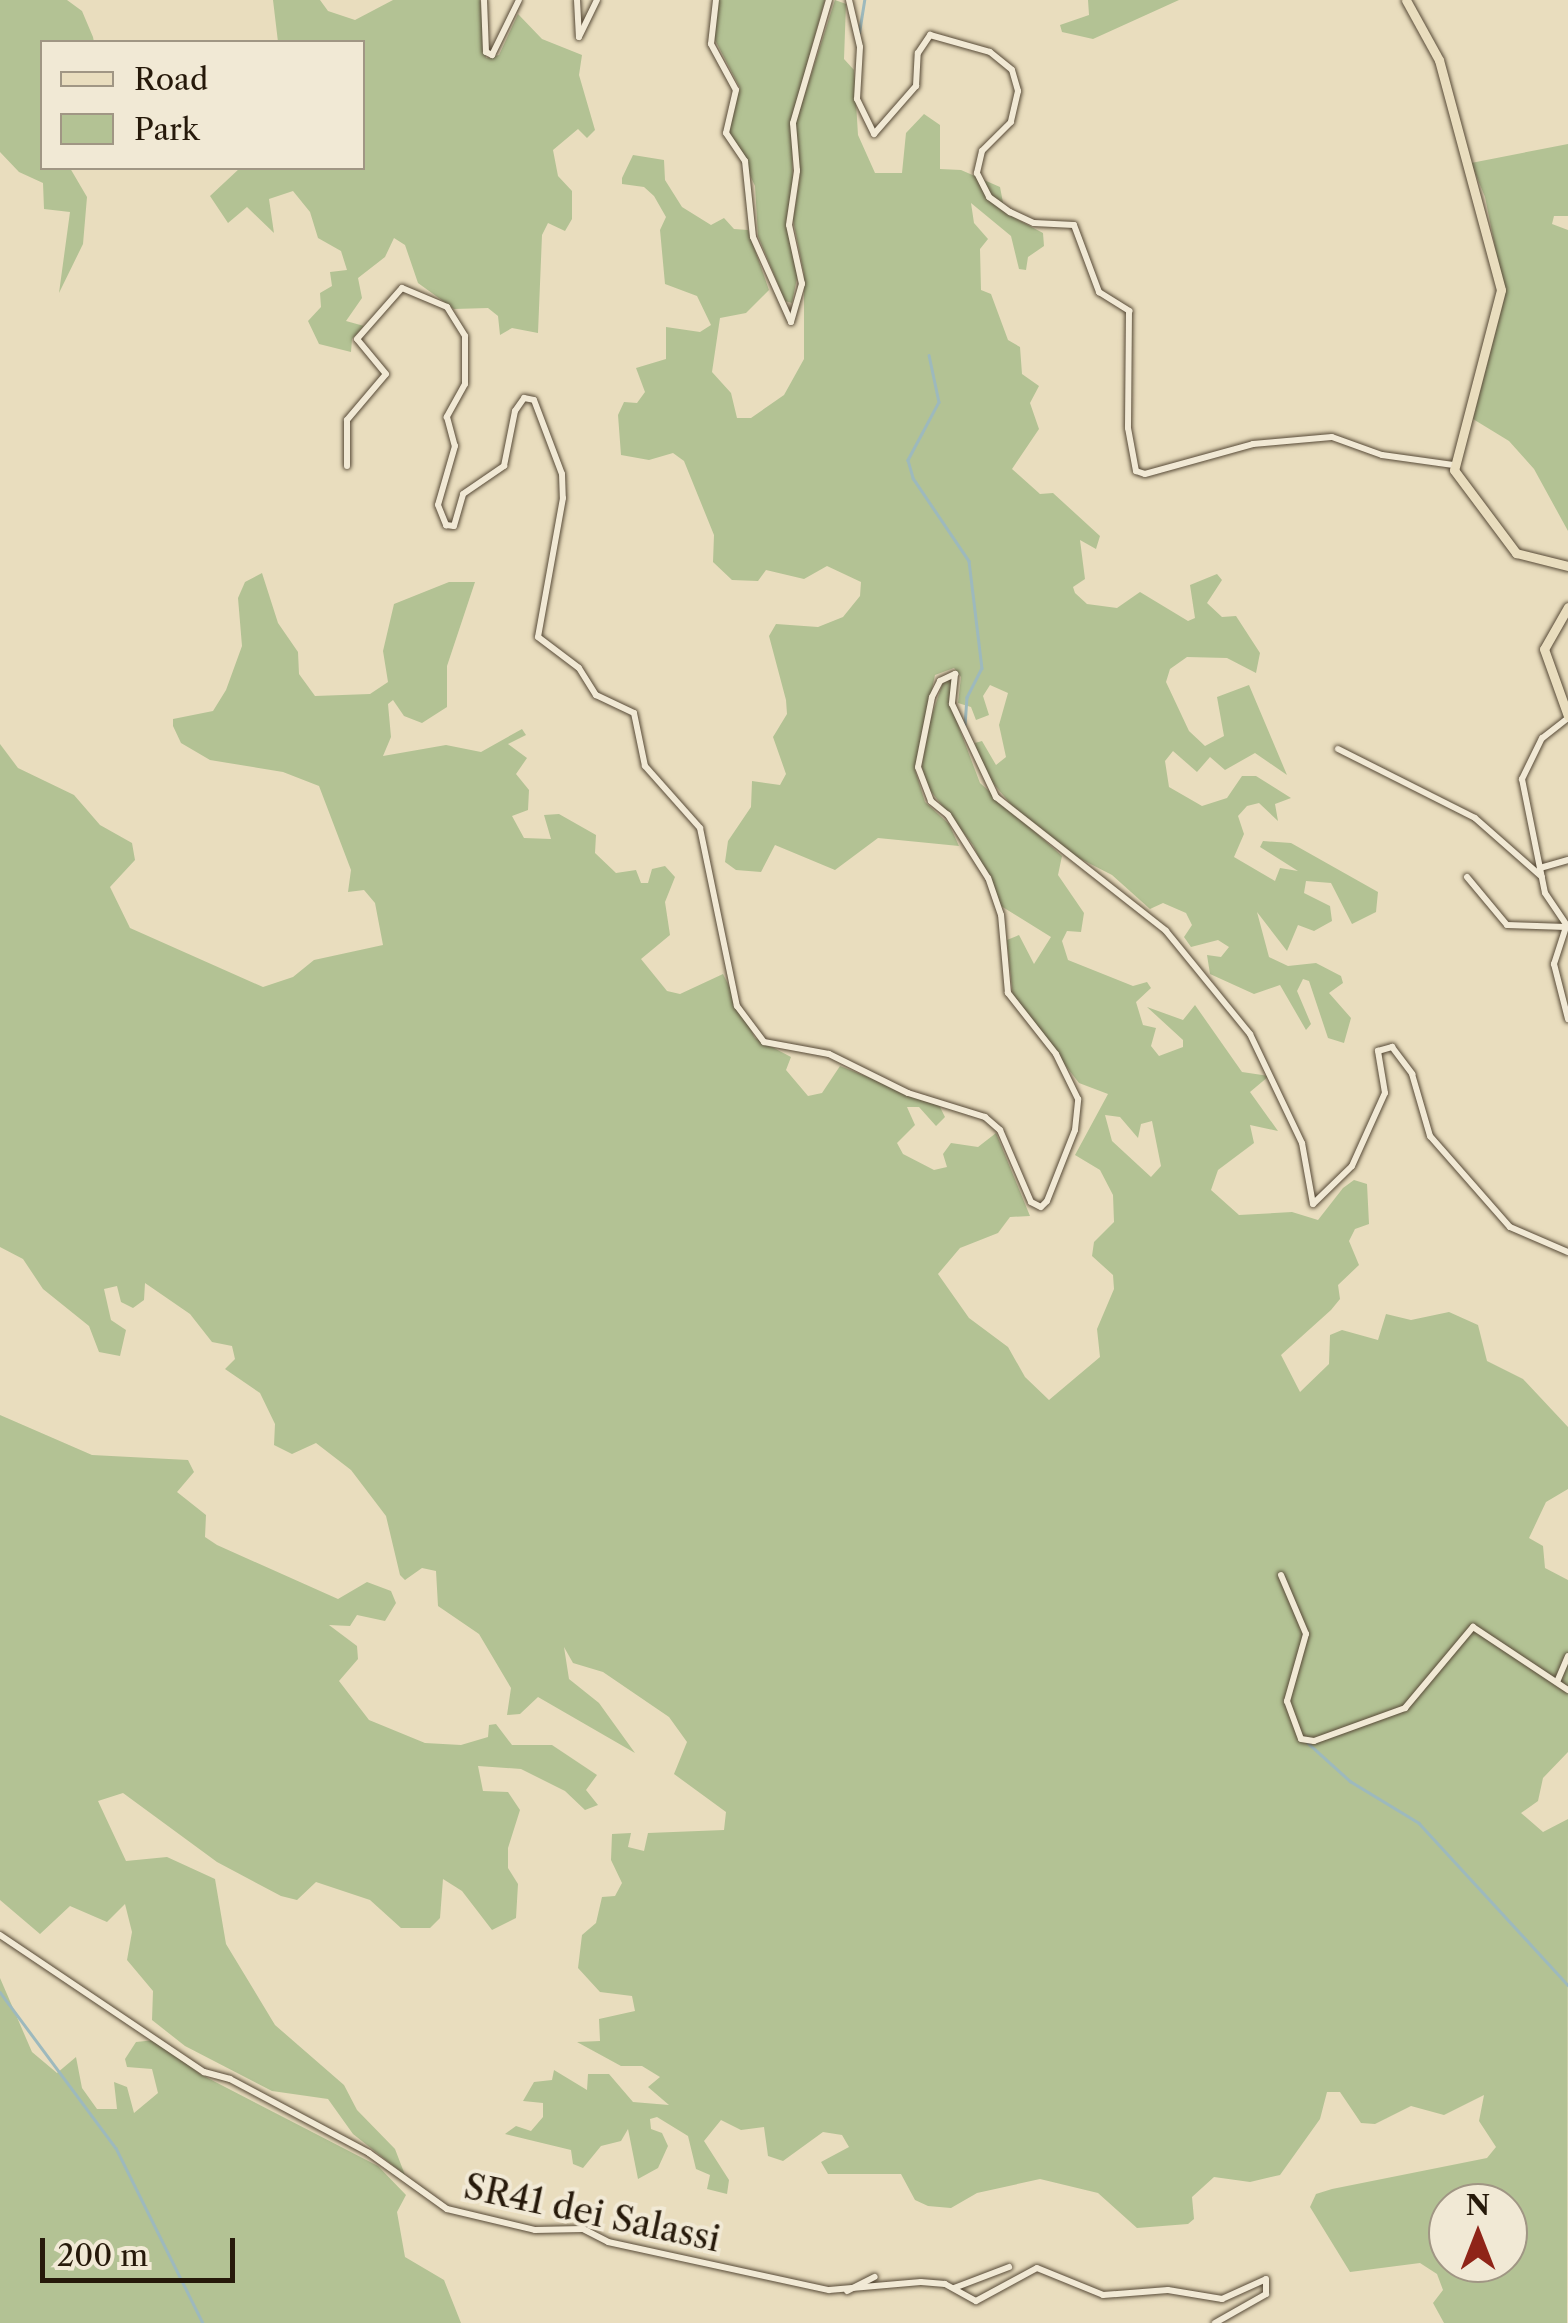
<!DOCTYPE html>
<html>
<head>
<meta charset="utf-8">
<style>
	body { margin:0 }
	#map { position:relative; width:1568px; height:2323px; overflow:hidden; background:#e9ddbe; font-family:"Libre Caslon Text",serif }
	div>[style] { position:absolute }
	.green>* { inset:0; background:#b3c294 }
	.stream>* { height:2.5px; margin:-1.25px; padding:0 1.25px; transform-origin:1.25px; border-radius:1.25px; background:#9db9bd }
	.roads { filter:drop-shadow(0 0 2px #574a37) drop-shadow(0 0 2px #574a37) }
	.minor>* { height:6px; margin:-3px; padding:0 3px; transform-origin:3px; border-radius:3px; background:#f1e9d5 }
	.major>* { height:9px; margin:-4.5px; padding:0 4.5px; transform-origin:4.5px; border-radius:4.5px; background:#e9ddbe }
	span { translate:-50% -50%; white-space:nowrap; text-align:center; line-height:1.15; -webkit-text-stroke:8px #f1e9d5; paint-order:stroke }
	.street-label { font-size:35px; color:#26190a }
	.legend { position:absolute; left:40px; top:40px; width:325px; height:130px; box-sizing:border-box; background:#f1e9d5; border:2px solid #a09684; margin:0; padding:12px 18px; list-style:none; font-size:30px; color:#26190a }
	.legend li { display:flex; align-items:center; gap:20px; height:50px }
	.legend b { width:50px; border:2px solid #a09684 }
	.north { position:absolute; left:1428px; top:2183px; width:100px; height:100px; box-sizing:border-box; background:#f1e9d5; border:2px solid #a09684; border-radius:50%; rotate:0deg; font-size:28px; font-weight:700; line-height:40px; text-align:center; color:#26190a }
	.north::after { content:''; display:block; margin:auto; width:35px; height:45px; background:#8f2418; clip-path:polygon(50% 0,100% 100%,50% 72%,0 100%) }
	.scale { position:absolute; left:40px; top:2238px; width:195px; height:45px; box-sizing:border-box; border:5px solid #26190a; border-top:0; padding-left:12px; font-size:30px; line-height:35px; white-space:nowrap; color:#26190a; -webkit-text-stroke:8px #f1e9d5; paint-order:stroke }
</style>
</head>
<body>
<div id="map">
	<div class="green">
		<i style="clip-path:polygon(0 0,67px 0,82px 11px,93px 37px,94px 42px,42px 42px,42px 168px,70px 168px,87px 197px,83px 244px,59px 293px,70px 212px,44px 209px,43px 183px,19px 172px,0 152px)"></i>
		<i style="clip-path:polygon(273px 0,320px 0,328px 11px,355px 20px,393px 0,480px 0,486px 58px,499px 55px,518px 14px,542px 39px,582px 55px,579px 75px,595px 130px,587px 138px,578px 129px,553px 150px,558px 176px,572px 191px,572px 219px,565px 231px,548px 223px,542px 235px,538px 333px,512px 328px,500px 335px,498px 316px,488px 308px,454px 309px,418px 283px,405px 245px,394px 238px,385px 257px,358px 278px,362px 298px,346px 321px,364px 326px,352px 339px,351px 352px,319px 344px,308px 321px,321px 307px,320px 293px,332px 286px,330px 272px,347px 270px,341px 251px,318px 238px,310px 212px,293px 191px,269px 199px,274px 233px,247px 207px,228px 223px,210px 196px,240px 168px,362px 168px,362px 42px,278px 42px)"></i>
		<i style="clip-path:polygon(718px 0,825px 0,791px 121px,793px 183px,786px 222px,798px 273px,792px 303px,785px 301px,758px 236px,755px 186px,727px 126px,740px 88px,714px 38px)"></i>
		<i style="clip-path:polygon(835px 0,846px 4px,844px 59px,854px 70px,858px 135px,875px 173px,902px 173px,906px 133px,924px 114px,940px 125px,940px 169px,961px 170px,1000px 187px,1005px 213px,1043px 233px,1044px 246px,1028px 257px,1026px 270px,1019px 269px,1011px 236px,971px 203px,974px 223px,988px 239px,980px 249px,981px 290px,991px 294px,1008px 340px,1020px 347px,1022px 374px,1039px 386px,1030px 403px,1039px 429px,1012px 469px,1040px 494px,1053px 493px,1100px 536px,1096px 549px,1080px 540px,1085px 579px,1073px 587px,1075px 593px,1087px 604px,1117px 608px,1140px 592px,1188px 621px,1195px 618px,1190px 585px,1217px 574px,1222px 580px,1207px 603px,1222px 617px,1236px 616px,1260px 653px,1256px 673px,1227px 658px,1187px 657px,1170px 669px,1166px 682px,1189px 731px,1205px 746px,1224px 736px,1217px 697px,1249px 685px,1287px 775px,1255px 753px,1225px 770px,1210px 757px,1197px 772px,1173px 751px,1165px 761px,1169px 787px,1202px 806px,1227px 798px,1242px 776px,1256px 776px,1291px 798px,1275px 804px,1278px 821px,1259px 803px,1247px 806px,1238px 816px,1244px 834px,1234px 857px,1275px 881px,1280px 868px,1298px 871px,1260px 847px,1263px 841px,1291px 843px,1378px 892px,1376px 912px,1352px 924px,1331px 883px,1306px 881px,1304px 893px,1330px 906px,1332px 921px,1314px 931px,1298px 925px,1287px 951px,1257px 912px,1269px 957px,1288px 966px,1316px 963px,1341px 976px,1343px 983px,1329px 993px,1351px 1018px,1344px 1043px,1328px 1038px,1309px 981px,1303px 979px,1297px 991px,1311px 1024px,1306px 1030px,1280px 985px,1254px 994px,1210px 974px,1207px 955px,1221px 957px,1229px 947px,1218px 940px,1191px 947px,1184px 937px,1192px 925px,1186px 913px,1163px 903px,1150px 909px,1112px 875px,1069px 853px,1019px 814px,982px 770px,975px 743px,982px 741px,996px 765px,1006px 757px,999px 725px,1008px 693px,990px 685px,983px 696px,989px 715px,976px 720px,971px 707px,958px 703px,961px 677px,954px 668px,935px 675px,915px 770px,925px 802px,949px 824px,959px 846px,878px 838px,835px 870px,775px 845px,761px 872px,736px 870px,725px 862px,728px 841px,751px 807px,752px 781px,780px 785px,786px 774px,773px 737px,787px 714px,786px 700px,769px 636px,776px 624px,818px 627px,843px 617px,860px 596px,861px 582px,827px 566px,804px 579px,766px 570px,758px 581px,732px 580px,713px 562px,714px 535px,684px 461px,673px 453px,649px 460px,621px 455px,618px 415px,624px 402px,637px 403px,645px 392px,636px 368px,666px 359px,666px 327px,700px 332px,711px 325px,697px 296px,665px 284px,660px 230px,666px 217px,654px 196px,644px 187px,622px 184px,622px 178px,633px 155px,664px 160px,665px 180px,682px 207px,711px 225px,724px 218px,734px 229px,748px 230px,769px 290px,746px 313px,720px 318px,712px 372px,731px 393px,737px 418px,751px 418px,784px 395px,804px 359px,804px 274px,793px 220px,800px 177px,795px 125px)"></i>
		<i style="clip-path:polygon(1088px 0,1179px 0,1093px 39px,1062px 32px,1060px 25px,1089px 15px)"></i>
		<i style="clip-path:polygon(1568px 144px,1568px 216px,1554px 216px,1552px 224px,1568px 230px,1568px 531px,1534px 469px,1509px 441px,1473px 419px,1505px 296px,1485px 197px,1471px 163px)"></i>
		<i style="clip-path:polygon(evenodd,262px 573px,278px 623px,298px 652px,299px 674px,315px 696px,370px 694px,388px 682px,383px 651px,394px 604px,449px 582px,475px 582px,447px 666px,447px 707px,422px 723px,404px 716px,393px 700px,388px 704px,391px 737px,383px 756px,446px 745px,481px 752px,522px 729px,526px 735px,508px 744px,527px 758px,516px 774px,529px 790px,528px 810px,512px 816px,524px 838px,551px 839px,544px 815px,559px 814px,596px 835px,595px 853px,616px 873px,636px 870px,641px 883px,648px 883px,652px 869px,665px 866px,675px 877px,665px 902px,670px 935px,641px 959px,667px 991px,680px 994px,723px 974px,755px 1038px,791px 1057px,786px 1070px,808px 1096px,822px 1093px,840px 1066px,939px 1105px,945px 1117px,936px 1126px,919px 1107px,907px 1107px,915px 1125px,897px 1143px,903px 1154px,934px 1170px,947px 1167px,943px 1154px,951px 1143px,978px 1147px,996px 1133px,1030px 1216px,1010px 1217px,998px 1233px,960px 1248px,938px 1274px,969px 1318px,1008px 1347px,1025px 1377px,1049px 1400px,1100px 1357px,1097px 1329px,1114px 1289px,1113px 1275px,1092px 1256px,1094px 1242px,1114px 1222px,1113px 1195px,1100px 1170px,1075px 1155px,1108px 1094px,1079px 1083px,1013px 997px,1007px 940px,1019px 935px,1034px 964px,1051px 937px,1001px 906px,973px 845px,926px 785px,922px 766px,930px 721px,943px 682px,953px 678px,950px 704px,980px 783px,1062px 856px,1058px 875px,1084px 913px,1081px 932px,1067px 931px,1062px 941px,1068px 960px,1133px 986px,1147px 982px,1151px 988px,1136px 1002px,1143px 1025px,1156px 1028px,1151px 1046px,1159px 1056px,1183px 1047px,1183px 1040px,1147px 1007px,1183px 1020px,1195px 1005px,1242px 1072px,1269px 1076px,1250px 1092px,1278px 1131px,1250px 1125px,1254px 1143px,1218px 1170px,1211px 1190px,1239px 1215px,1292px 1212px,1318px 1220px,1343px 1188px,1354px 1180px,1367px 1184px,1369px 1224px,1355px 1229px,1349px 1241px,1359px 1265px,1338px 1285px,1340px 1299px,1331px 1310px,1281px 1355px,1300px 1392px,1329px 1364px,1330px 1335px,1342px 1330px,1378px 1340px,1386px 1314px,1411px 1320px,1449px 1312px,1478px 1325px,1487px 1361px,1523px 1379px,1568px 1427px,1568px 1489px,1546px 1502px,1529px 1538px,1543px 1546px,1545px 1568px,1568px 1580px,1568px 1752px,1543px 1778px,1538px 1801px,1521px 1813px,1543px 1832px,1568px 1819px,1567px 2323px,1444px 2323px,1433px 2303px,1443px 2290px,1437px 2274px,1420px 2263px,1350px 2272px,1310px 2207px,1316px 2194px,1332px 2189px,1487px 2158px,1496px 2147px,1479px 2121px,1484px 2095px,1444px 2115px,1411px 2106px,1375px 2124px,1361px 2123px,1340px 2092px,1327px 2092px,1320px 2119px,1280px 2175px,1250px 2182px,1214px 2177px,1192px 2197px,1194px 2219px,1188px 2224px,1137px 2228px,1098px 2193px,1040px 2179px,977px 2193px,951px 2208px,928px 2206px,915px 2200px,901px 2174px,828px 2174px,821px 2162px,849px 2147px,842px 2135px,823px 2132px,783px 2161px,768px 2156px,764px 2127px,741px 2130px,721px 2120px,704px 2141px,729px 2180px,727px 2194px,707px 2189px,710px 2175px,696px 2169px,688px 2136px,657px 2117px,650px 2119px,651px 2129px,662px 2133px,668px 2146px,658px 2168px,638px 2179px,628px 2129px,621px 2141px,601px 2146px,583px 2168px,573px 2164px,571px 2150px,505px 2134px,516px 2126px,531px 2131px,543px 2117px,543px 2103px,523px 2101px,534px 2082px,552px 2080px,554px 2070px,587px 2090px,588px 2074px,609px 2074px,633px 2102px,669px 2105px,648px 2087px,660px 2077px,642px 2066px,621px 2066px,577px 2042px,600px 2041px,599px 2019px,635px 2011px,632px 1996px,600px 1992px,578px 1968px,582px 1935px,596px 1923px,602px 1897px,615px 1896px,622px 1883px,611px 1860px,612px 1834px,631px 1833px,628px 1847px,644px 1851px,648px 1833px,724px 1830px,726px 1812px,674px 1774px,687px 1742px,669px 1717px,603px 1672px,573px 1663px,564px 1647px,569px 1679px,599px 1703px,635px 1753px,538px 1697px,520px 1714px,507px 1715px,511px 1688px,479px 1634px,438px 1606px,436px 1571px,422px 1568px,405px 1580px,400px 1575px,386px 1516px,351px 1470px,316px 1443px,292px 1454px,274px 1445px,275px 1424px,260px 1393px,225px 1369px,235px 1359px,232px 1346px,212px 1342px,190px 1314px,145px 1283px,144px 1300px,133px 1308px,121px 1302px,117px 1286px,104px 1289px,111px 1320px,126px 1330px,120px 1356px,99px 1352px,89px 1326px,43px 1289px,23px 1259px,0 1247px,0 744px,18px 768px,74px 795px,100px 825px,132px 843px,135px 860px,110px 887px,130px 928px,263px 987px,293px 977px,314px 960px,383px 945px,375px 903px,364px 890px,348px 892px,351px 870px,319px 786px,283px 772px,210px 760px,181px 743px,173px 726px,173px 719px,213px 711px,226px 690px,242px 646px,238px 598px,245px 582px,262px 573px,1105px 1115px,1120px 1117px,1138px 1138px,1141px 1124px,1152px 1121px,1161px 1166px,1151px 1177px,1112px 1141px,1105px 1115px,262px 573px,1448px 2203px,1508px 2203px,1508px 2263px,1448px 2263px,1448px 2203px)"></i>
		<i style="clip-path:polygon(0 1415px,92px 1455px,188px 1460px,194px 1472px,177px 1492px,206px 1515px,205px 1537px,217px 1545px,338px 1599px,367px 1582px,391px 1591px,396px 1603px,385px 1621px,357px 1615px,350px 1626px,329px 1625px,357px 1646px,358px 1659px,339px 1681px,369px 1720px,425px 1743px,461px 1745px,488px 1737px,489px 1725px,496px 1724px,512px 1745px,552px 1745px,597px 1775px,586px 1790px,598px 1805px,585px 1810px,565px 1791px,521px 1769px,478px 1766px,483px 1791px,508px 1792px,520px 1810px,508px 1848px,508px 1868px,518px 1884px,516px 1918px,492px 1930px,462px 1891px,443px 1879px,440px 1918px,430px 1928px,401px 1928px,370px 1900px,316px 1882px,297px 1900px,281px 1896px,217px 1862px,123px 1793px,98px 1801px,126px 1861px,167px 1857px,215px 1879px,226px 1944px,275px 2025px,344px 2085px,357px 2110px,395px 2149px,405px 2175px,353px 2134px,328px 2099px,272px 2091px,185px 2046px,152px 2020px,153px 1991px,127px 1960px,132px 1932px,125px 1904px,107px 1922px,70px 1906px,40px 1934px,0 1900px)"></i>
		<i style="clip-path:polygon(0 1978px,32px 2052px,57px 2073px,76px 2057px,82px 2088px,97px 2109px,117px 2109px,114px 2082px,127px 2087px,134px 2113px,158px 2093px,152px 2069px,127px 2067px,125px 2059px,136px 2042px,155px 2040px,200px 2074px,378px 2166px,406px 2195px,397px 2212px,405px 2257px,444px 2280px,461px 2323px,0 2323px)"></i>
	</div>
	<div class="stream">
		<i style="left:859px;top:33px;width:33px;rotate:-81deg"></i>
		<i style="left:929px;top:355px;width:48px;rotate:78deg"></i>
		<i style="left:939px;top:402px;width:66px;rotate:118.1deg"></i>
		<i style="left:908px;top:460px;width:19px;rotate:74deg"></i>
		<i style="left:913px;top:478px;width:100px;rotate:56deg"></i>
		<i style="left:969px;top:561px;width:108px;rotate:83.1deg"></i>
		<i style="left:982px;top:668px;width:33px;rotate:117deg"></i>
		<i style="left:967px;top:697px;width:28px;rotate:94deg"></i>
		<i style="left:1308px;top:1743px;width:57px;rotate:42.1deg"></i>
		<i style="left:1350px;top:1781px;width:81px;rotate:31.3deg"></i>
		<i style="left:1419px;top:1823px;width:220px;rotate:47.4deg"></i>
		<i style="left:0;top:1992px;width:194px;rotate:53.4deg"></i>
		<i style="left:116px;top:2148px;width:195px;rotate:63.6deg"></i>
	</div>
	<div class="roads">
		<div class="minor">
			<i style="left:484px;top:0;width:52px;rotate:87.8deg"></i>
			<i style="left:486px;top:52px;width:7px;rotate:27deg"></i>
			<i style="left:492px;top:55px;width:61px;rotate:-63.9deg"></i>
			<i style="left:577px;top:0;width:37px;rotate:87deg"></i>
			<i style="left:579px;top:37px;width:41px;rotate:-64.1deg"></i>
			<i style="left:716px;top:0;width:44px;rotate:96.5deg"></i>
			<i style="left:711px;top:44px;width:52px;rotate:61.5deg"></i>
			<i style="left:736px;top:90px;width:44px;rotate:103.1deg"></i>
			<i style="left:726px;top:133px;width:34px;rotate:56deg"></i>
			<i style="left:745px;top:161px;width:76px;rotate:84deg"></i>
			<i style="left:753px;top:237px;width:93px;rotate:65.9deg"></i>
			<i style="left:791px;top:322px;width:40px;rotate:-74deg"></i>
			<i style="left:802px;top:284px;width:60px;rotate:-102.4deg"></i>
			<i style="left:789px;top:225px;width:55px;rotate:-81.6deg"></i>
			<i style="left:797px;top:171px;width:48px;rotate:-94.8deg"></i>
			<i style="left:793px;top:123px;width:128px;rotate:-73.7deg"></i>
			<i style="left:849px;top:0;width:48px;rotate:76.8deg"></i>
			<i style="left:860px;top:47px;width:52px;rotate:93.3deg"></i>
			<i style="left:857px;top:99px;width:39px;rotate:64deg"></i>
			<i style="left:874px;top:134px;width:64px;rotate:-48.8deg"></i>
			<i style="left:916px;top:86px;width:33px;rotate:-87deg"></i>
			<i style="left:918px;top:53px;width:22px;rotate:-56deg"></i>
			<i style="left:930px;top:35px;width:62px;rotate:15.8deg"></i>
			<i style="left:990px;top:52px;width:28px;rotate:39deg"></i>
			<i style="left:1012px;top:70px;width:22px;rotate:74deg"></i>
			<i style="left:1018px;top:91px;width:32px;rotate:103deg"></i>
			<i style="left:1011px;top:122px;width:41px;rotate:135deg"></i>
			<i style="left:982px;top:151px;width:23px;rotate:103deg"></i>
			<i style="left:977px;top:173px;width:27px;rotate:63deg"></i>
			<i style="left:989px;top:197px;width:26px;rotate:36deg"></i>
			<i style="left:1010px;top:212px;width:26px;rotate:25deg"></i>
			<i style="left:1034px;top:223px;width:40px;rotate:2.9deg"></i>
			<i style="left:1074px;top:225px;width:72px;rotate:69.5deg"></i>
			<i style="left:1099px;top:292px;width:36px;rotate:32deg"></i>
			<i style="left:1129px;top:311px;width:117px;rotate:90.5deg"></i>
			<i style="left:1128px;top:428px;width:44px;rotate:79.5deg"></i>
			<i style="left:1136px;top:471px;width:9px;rotate:18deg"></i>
			<i style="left:1145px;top:474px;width:112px;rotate:-15.5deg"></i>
			<i style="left:1253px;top:444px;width:79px;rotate:-5.1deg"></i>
			<i style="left:1332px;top:437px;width:53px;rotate:19.8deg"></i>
			<i style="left:1382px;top:455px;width:72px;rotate:8deg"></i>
			<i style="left:347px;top:466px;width:46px;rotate:-90deg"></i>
			<i style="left:347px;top:420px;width:60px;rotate:-49.7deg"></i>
			<i style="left:386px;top:374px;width:45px;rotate:-129.6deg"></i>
			<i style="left:357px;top:339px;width:68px;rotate:-48.6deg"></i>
			<i style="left:402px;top:288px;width:49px;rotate:22.9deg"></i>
			<i style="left:447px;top:307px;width:34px;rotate:58deg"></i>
			<i style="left:465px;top:336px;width:48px;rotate:90deg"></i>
			<i style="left:465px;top:384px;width:38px;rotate:119deg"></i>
			<i style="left:447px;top:417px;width:30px;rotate:75deg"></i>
			<i style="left:455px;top:446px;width:61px;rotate:106.1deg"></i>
			<i style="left:438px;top:505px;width:22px;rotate:68deg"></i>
			<i style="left:446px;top:525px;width:8px;rotate:7deg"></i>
			<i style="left:454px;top:526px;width:33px;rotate:-74deg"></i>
			<i style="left:463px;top:494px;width:50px;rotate:-34.3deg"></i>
			<i style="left:504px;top:466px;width:56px;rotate:-78.7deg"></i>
			<i style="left:515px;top:411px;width:16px;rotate:-55deg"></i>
			<i style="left:524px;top:398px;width:10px;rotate:11deg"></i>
			<i style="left:534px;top:400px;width:79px;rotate:69.3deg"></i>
			<i style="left:562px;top:474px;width:24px;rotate:88deg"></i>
			<i style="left:563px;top:498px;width:141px;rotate:100.2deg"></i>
			<i style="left:538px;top:637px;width:51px;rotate:37.1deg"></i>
			<i style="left:579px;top:668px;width:32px;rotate:58deg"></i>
			<i style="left:596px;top:695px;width:42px;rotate:25.3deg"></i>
			<i style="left:634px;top:713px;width:54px;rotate:78.3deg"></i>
			<i style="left:645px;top:766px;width:83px;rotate:48.4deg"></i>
			<i style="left:700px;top:828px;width:182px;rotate:78.3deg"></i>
			<i style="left:737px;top:1006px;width:45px;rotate:53.1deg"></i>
			<i style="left:764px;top:1042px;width:66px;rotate:10.5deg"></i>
			<i style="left:829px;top:1054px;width:88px;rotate:26.3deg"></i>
			<i style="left:908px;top:1093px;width:81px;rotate:17.3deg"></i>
			<i style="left:985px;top:1117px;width:20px;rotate:41deg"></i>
			<i style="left:1000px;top:1130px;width:78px;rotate:66.7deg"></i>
			<i style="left:1031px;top:1202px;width:11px;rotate:27deg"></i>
			<i style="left:1041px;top:1207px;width:8px;rotate:-45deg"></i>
			<i style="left:1047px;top:1201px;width:76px;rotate:-68.5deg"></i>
			<i style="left:1075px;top:1130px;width:31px;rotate:-84deg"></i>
			<i style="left:1078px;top:1099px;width:50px;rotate:-116.1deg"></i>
			<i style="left:1056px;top:1054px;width:78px;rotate:-128.2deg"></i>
			<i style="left:1008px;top:993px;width:78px;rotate:-95.1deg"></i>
			<i style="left:1001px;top:915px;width:39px;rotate:-109deg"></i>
			<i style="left:988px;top:878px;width:75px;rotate:-122.4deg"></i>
			<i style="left:948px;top:815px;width:22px;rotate:-141deg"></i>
			<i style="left:931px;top:801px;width:36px;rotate:-111deg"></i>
			<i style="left:918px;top:767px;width:71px;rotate:-78.7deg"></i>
			<i style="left:932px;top:697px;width:18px;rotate:-63deg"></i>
			<i style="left:940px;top:681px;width:17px;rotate:-25deg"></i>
			<i style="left:955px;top:674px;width:30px;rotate:96deg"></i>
			<i style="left:952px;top:704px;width:103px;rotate:64.7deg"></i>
			<i style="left:996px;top:797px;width:216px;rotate:38.2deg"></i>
			<i style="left:1166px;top:931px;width:133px;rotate:50.8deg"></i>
			<i style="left:1250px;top:1034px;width:121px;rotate:64.5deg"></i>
			<i style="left:1302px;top:1143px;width:62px;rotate:79.8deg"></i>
			<i style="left:1313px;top:1204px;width:54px;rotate:-44.3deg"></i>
			<i style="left:1352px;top:1166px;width:80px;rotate:-65.7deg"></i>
			<i style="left:1385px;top:1093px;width:43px;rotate:-99.5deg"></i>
			<i style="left:1378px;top:1051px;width:15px;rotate:-16deg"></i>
			<i style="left:1392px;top:1047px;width:34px;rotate:53deg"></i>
			<i style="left:1412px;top:1074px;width:65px;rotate:73.8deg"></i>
			<i style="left:1430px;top:1136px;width:121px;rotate:48.7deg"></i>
			<i style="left:1510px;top:1227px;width:63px;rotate:23.3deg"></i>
			<i style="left:1568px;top:718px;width:33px;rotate:142deg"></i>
			<i style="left:1542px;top:738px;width:46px;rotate:116deg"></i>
			<i style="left:1522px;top:779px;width:116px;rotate:78.6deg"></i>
			<i style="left:1545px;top:893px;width:41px;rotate:55.9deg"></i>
			<i style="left:1338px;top:749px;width:153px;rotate:26.7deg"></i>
			<i style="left:1475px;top:818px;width:89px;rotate:41.4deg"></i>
			<i style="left:1540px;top:868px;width:29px;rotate:-16deg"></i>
			<i style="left:1467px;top:877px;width:62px;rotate:50.2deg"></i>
			<i style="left:1507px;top:925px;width:59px;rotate:1.9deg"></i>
			<i style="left:1566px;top:927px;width:39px;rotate:108deg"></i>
			<i style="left:1554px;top:964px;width:57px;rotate:75.7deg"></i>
			<i style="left:1281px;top:1575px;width:64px;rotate:67deg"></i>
			<i style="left:1306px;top:1634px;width:70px;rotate:105.8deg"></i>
			<i style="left:1287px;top:1701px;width:40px;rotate:69.8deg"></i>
			<i style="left:1301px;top:1739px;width:13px;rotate:9deg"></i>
			<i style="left:1314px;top:1741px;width:97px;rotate:-19.9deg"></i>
			<i style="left:1405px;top:1708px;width:106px;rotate:-50deg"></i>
			<i style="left:1473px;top:1627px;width:114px;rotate:33.6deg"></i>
			<i style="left:1557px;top:1682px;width:28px;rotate:-67deg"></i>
			<i style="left:0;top:1935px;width:246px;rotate:33.9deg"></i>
			<i style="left:204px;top:2072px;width:27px;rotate:15deg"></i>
			<i style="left:230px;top:2079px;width:157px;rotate:28deg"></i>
			<i style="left:369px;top:2153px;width:96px;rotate:35.7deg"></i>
			<i style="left:447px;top:2209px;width:90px;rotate:13.4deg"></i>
			<i style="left:535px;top:2230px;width:48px;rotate:-1.2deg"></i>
			<i style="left:583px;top:2229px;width:28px;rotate:27deg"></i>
			<i style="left:608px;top:2242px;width:226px;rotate:12.3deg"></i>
			<i style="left:829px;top:2290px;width:92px;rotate:-5deg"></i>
			<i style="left:921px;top:2282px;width:24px;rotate:5deg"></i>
			<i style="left:945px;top:2284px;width:35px;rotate:29deg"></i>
			<i style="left:976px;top:2301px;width:69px;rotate:-28.4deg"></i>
			<i style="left:1037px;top:2268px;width:71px;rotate:22.2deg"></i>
			<i style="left:1103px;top:2295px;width:65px;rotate:-4.4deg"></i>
			<i style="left:1168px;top:2290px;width:55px;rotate:9.5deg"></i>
			<i style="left:1222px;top:2299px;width:48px;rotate:-24.4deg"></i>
			<i style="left:1266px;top:2279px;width:15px;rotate:90deg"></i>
			<i style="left:1266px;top:2294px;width:59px;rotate:150.4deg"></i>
			<i style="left:954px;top:2288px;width:59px;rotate:-20.9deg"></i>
			<i style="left:847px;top:2291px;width:31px;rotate:-27deg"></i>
		</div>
		<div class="major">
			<i style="left:1406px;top:0;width:68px;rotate:61.2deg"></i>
			<i style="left:1439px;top:60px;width:238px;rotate:74.9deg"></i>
			<i style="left:1501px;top:290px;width:186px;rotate:104.6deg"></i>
			<i style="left:1454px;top:470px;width:104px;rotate:53.2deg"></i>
			<i style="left:1516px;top:553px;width:54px;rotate:14deg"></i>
			<i style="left:1568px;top:607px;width:48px;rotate:119.7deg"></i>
			<i style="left:1544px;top:649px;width:71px;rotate:70.3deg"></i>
		</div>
	</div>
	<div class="street-label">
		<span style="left:592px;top:2213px;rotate:12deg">SR41 dei Salassi</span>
	</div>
	<ul class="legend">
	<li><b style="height:12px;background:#e9ddbe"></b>Road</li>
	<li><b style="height:28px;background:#b3c294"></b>Park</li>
	</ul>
	<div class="north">N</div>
	<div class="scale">200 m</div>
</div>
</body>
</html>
